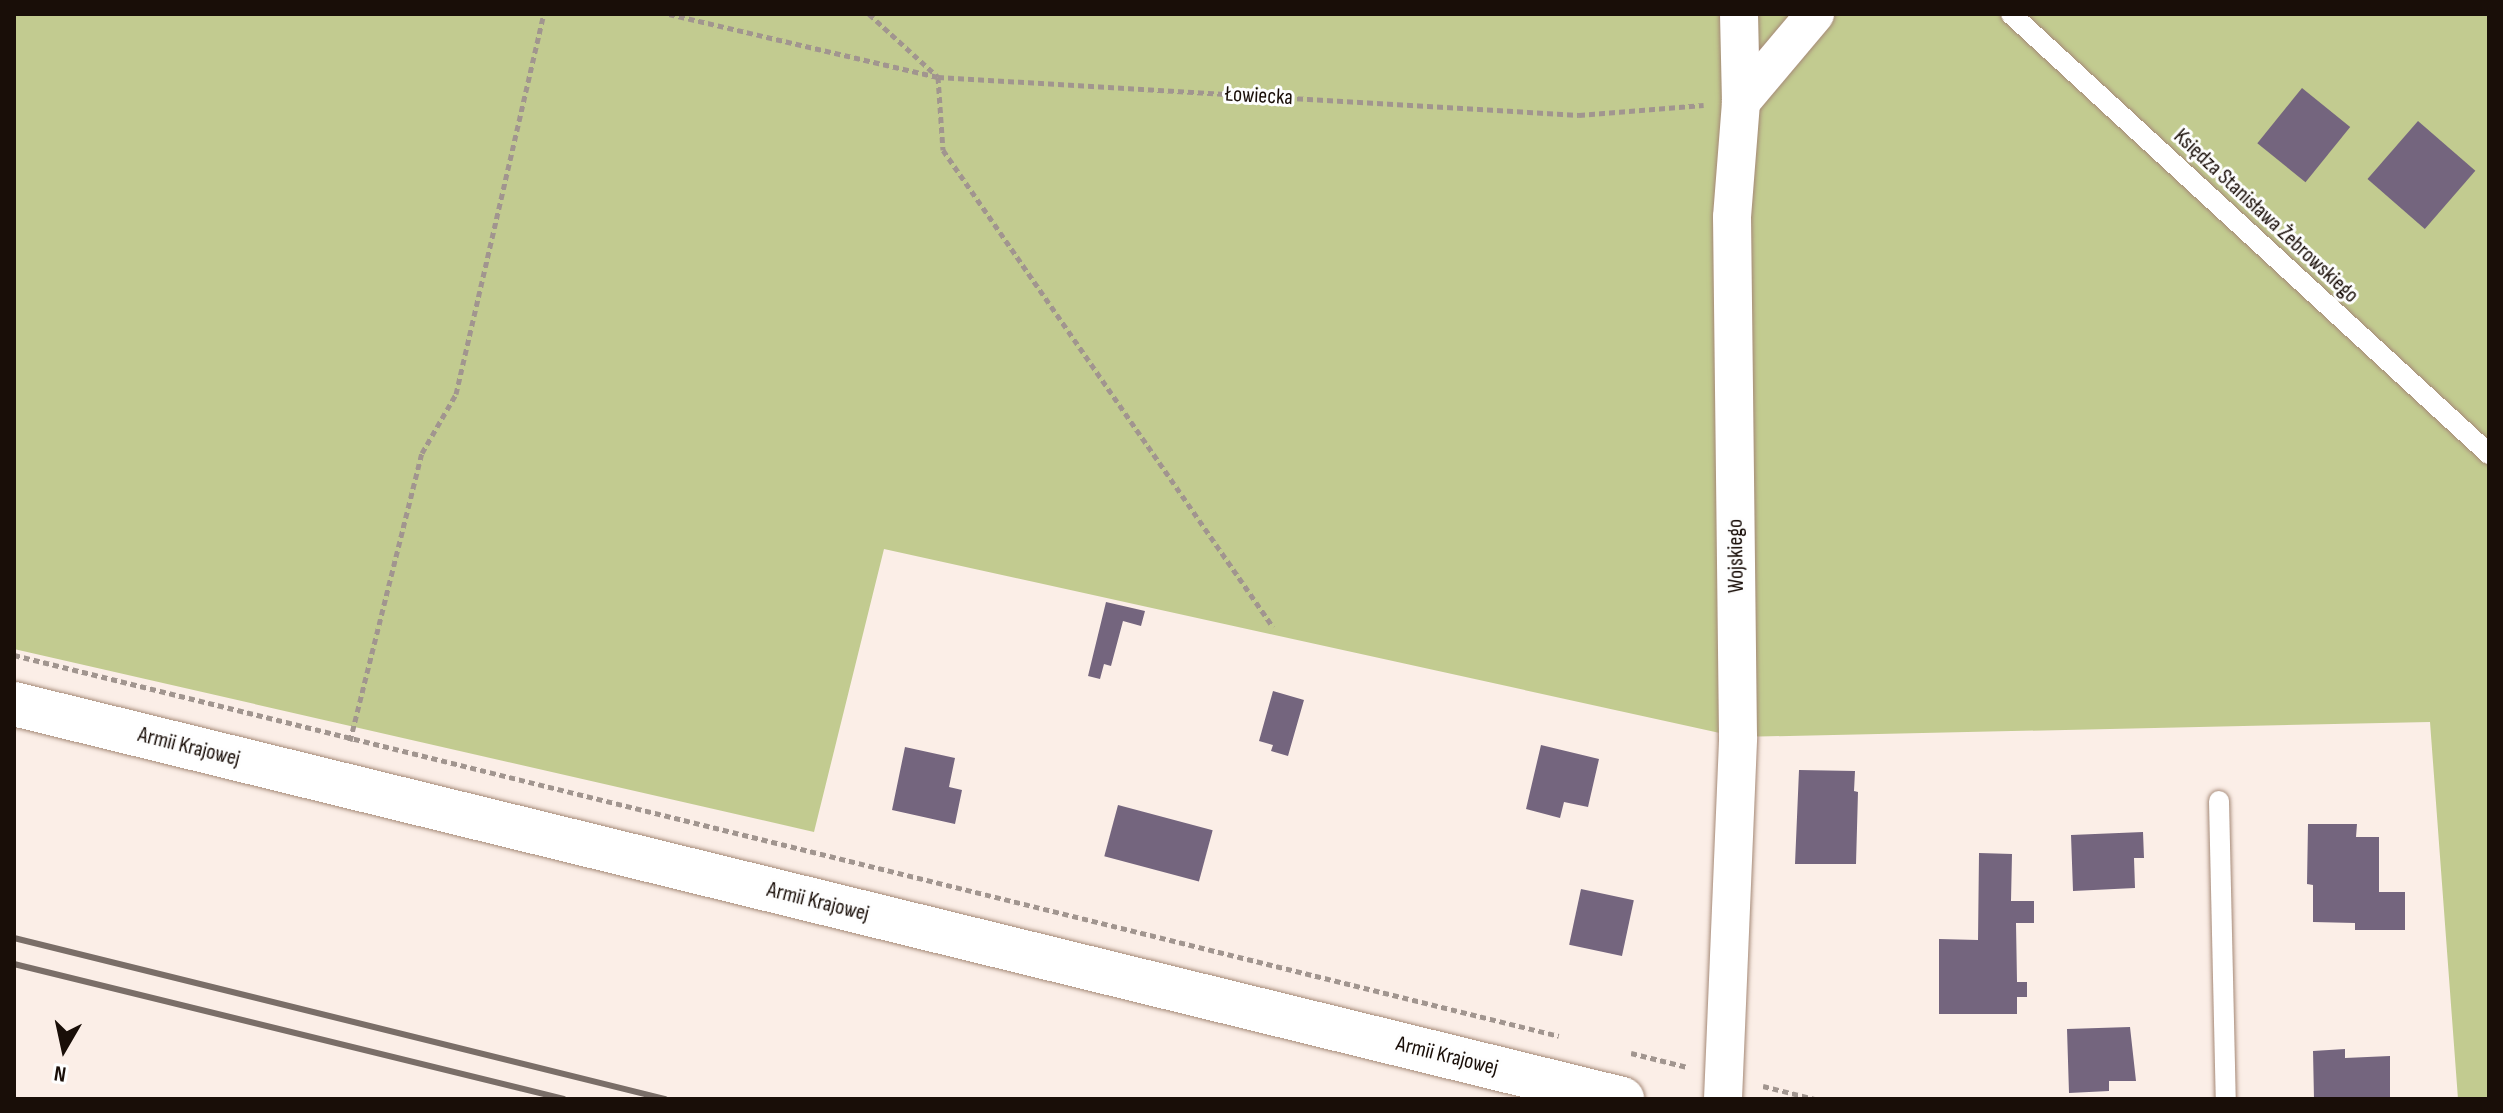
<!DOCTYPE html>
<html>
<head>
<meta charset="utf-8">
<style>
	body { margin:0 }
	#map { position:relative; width:2503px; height:1113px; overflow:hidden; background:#fbeee7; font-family:"Sofia Sans Condensed",sans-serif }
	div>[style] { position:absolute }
	.green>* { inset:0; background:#c2cb90 }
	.building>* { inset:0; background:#74657e; transform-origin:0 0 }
	.path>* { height:5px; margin-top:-2.5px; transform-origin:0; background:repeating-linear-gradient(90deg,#a1958f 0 6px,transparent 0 10px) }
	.roads { filter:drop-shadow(0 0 2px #a58977) drop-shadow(0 0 2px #a58977) }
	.lane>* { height:20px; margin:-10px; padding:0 10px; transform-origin:10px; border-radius:10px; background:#fff }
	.street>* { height:38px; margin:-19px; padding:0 19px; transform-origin:19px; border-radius:19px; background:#fff }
	.secondary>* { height:44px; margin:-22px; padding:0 22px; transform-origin:22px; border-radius:22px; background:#fff }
	.rail>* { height:6px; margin:-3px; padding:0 3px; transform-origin:3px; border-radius:3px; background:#7a6e68 }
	span { translate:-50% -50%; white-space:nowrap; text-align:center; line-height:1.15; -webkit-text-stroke:6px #fefefe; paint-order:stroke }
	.street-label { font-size:22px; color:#190e08 }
	.frame { position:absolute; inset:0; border:16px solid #190e08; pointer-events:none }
	.north { position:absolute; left:24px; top:1009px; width:80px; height:80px; -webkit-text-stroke:6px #fefefe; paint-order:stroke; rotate:189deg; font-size:22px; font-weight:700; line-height:32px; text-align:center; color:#190e08 }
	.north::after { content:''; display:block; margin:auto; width:28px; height:36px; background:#190e08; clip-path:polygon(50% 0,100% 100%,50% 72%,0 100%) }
</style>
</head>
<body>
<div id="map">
	<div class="green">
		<i style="clip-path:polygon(14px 14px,2489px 14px,2489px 1099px,2458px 1099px,2430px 722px,1738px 737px,884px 549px,814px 832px,14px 649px)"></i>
	</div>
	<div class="building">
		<i style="left:2302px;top:88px;width:62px;height:71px;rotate:39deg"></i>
		<i style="left:2418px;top:121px;width:76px;height:77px;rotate:41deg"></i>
		<i style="clip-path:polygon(1106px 602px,1145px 611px,1141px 626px,1123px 621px,1111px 666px,1104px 664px,1100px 679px,1088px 676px)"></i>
		<i style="clip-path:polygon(1273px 691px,1304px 700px,1288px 756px,1271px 751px,1273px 745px,1259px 741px)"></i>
		<i style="clip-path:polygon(1541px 745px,1599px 759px,1588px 807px,1564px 802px,1560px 818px,1526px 809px)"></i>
		<i style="clip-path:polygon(905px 747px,955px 758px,949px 787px,962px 790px,955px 824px,892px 810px)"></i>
		<i style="clip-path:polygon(1799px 770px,1855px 771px,1854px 791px,1858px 792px,1856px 864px,1795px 864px)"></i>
		<i style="left:1118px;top:805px;width:98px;height:53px;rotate:15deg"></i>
		<i style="clip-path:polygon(2308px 824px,2357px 824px,2356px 837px,2379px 837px,2379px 892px,2405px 892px,2405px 930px,2355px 930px,2355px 923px,2313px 922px,2313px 885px,2307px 884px)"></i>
		<i style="clip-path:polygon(2143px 832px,2144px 858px,2134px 858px,2135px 888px,2073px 891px,2071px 835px)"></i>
		<i style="clip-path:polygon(1979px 853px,2012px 854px,2011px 901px,2034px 901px,2034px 923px,2016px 923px,2017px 982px,2027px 982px,2027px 997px,2017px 997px,2017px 1014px,1939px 1014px,1939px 939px,1978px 940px)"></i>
		<i style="left:1581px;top:889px;width:54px;height:57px;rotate:12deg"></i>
		<i style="clip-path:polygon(2130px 1027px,2136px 1081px,2109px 1081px,2109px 1091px,2069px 1093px,2067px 1029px)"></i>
		<i style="clip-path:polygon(2345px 1049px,2345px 1058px,2390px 1056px,2390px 1099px,2314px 1099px,2313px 1051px)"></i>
	</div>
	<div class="path">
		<i style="left:669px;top:14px;width:276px;rotate:13.2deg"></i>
		<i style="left:938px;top:77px;width:642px;rotate:3.39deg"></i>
		<i style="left:1579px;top:115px;width:125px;rotate:-4.6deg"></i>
		<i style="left:869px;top:14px;width:93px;rotate:42.4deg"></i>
		<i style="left:938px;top:77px;width:73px;rotate:86.1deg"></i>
		<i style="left:943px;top:150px;width:580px;rotate:55.32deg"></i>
		<i style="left:14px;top:655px;width:1591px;rotate:13.85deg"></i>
		<i style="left:350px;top:741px;width:297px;rotate:-76deg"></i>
		<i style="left:422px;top:453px;width:68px;rotate:-60deg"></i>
		<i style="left:456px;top:394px;width:390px;rotate:-77deg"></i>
		<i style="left:1631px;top:1053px;width:58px;rotate:14deg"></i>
		<i style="left:1763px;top:1086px;width:54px;rotate:14deg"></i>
	</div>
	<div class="roads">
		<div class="lane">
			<i style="left:2011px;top:14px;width:650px;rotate:42.63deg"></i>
			<i style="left:2219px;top:801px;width:298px;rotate:88.7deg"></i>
		</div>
		<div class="street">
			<i style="left:1741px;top:102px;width:115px;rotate:-49.9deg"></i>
			<i style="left:1723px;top:1099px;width:362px;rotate:-87.6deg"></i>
			<i style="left:1738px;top:737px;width:520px;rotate:-90.66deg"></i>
			<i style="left:1732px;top:217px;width:115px;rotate:-85.5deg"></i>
			<i style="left:1741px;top:102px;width:88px;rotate:-91.3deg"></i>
		</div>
		<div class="secondary">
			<i style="left:14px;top:704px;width:1656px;rotate:13.8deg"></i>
		</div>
	</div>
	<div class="rail">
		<i style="left:14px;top:938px;width:671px;rotate:13.89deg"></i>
		<i style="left:14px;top:964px;width:566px;rotate:13.79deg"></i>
	</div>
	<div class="street-label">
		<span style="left:1259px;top:96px;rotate:3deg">Łowiecka</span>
		<span style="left:2266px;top:216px;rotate:43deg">Księdza Stanisława Żebrowskiego</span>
		<span style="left:1736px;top:556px;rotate:-91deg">Wojskiego</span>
		<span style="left:189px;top:747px;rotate:14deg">Armii Krajowej</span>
		<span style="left:818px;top:902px;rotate:14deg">Armii Krajowej</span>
		<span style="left:1447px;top:1056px;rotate:14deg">Armii Krajowej</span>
	</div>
	<div class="frame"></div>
	<div class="north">N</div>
</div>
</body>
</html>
